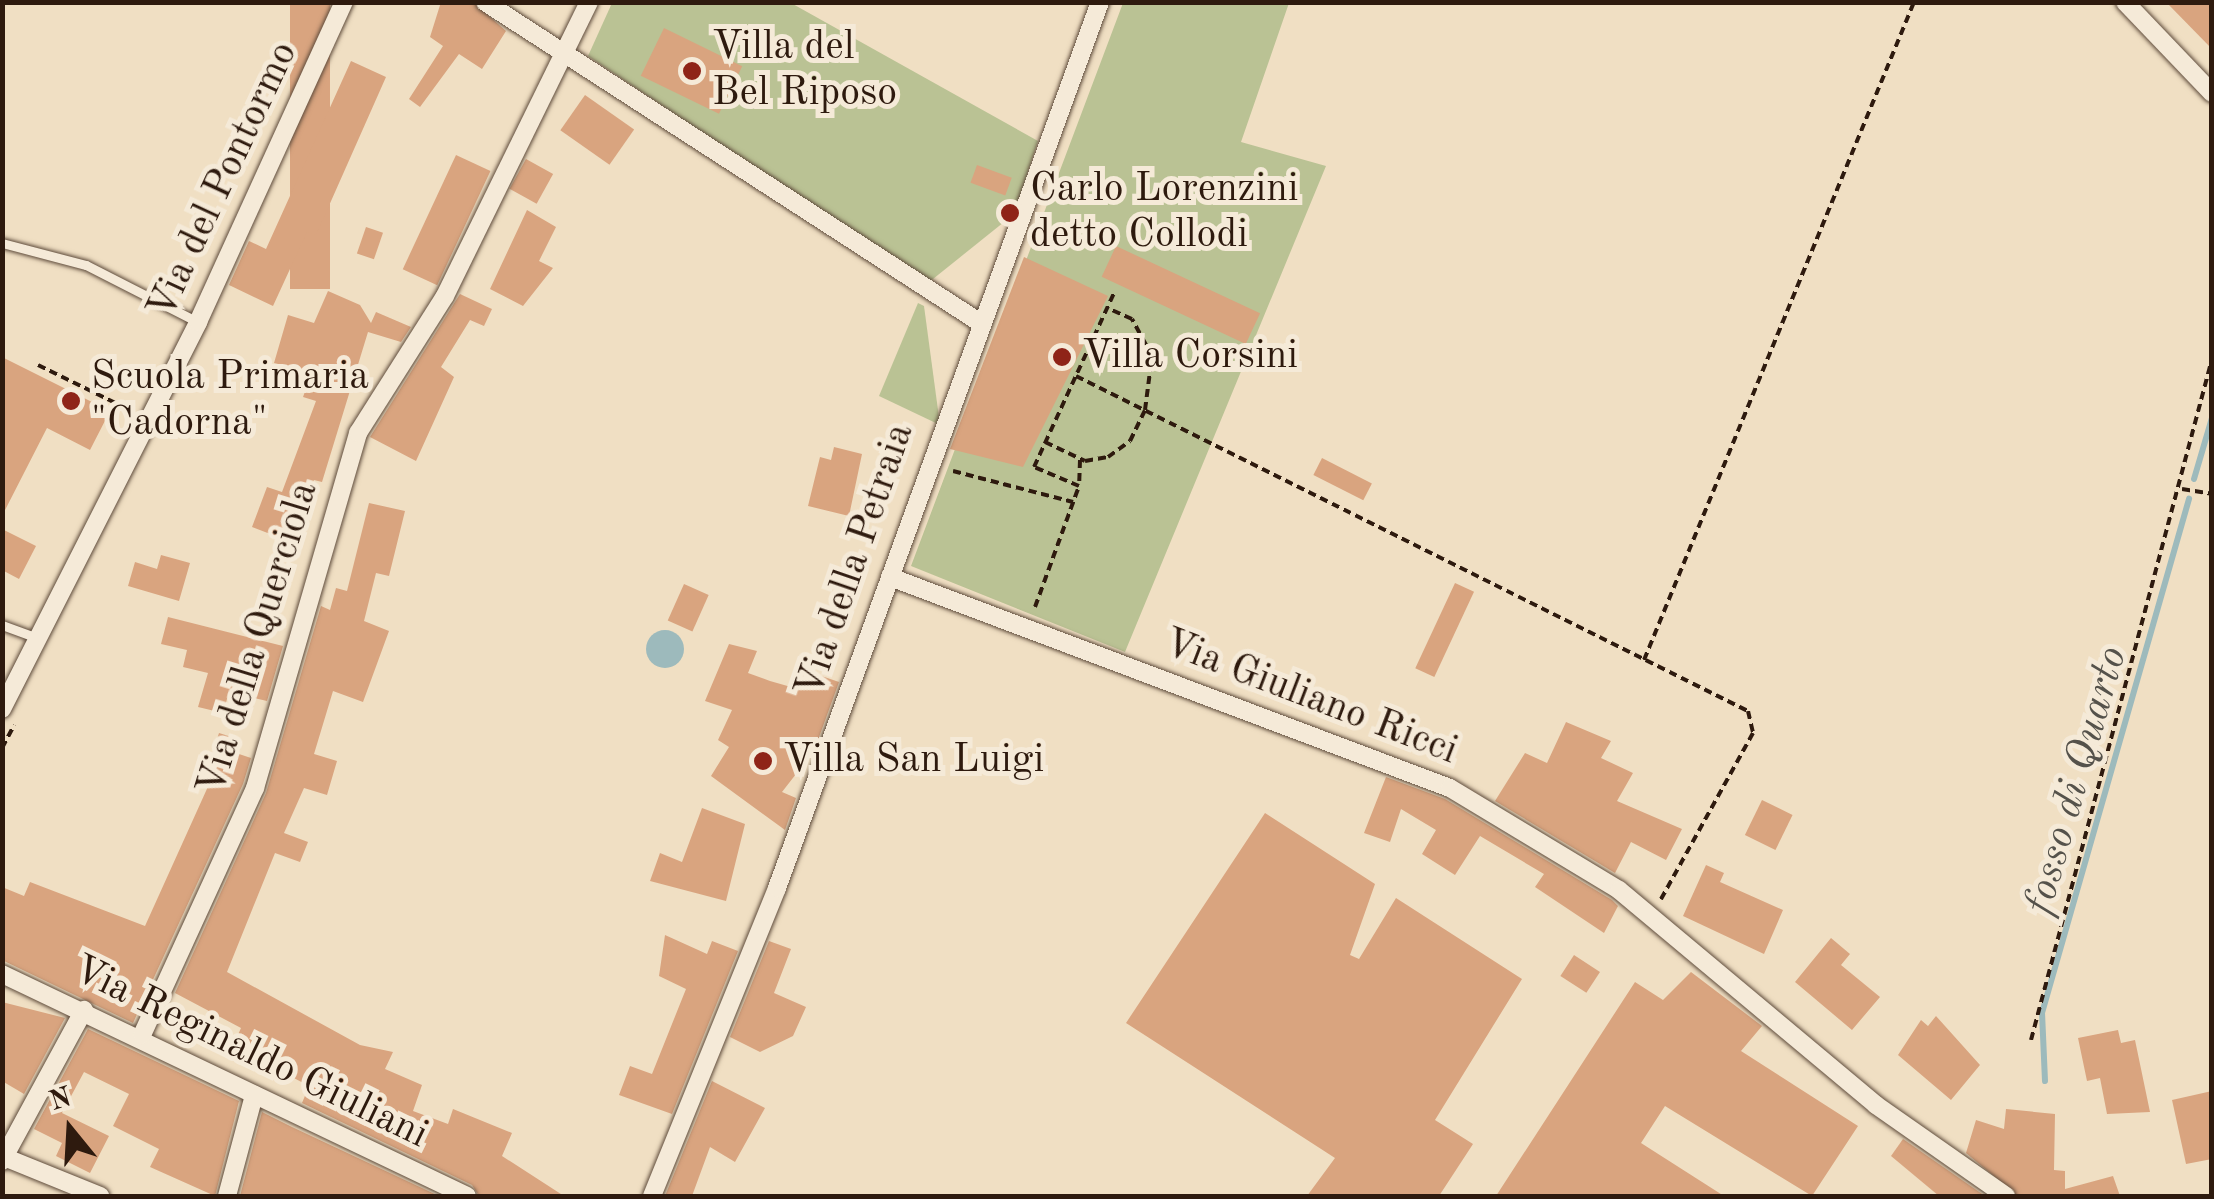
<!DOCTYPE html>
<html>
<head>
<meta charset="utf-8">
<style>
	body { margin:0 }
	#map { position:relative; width:2214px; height:1199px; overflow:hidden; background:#f0dfc3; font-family:"Old Standard TT",serif }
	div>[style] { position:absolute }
	.green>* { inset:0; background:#bac294 }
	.water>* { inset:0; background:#9dbabc }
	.round { border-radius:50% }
	.stream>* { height:6px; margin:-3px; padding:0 3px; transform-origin:3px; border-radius:3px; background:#9dbabc }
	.building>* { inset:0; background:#d9a47f; transform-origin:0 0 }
	.path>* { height:4px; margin-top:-2px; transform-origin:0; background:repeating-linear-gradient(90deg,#2e1a0e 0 8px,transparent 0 13px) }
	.roads { filter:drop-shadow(0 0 2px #5e4b3b) drop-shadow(0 0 2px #5e4b3b) }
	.lane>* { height:9px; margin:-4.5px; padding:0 4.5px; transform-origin:4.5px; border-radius:4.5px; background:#f5ead8 }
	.street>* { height:18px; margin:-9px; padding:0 9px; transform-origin:9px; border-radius:9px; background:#f5ead8 }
	.dots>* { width:28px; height:28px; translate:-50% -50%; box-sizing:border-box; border:5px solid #f5ead8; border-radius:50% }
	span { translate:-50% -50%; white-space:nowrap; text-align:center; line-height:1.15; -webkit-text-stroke:10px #f5ead8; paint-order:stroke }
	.poi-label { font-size:40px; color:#2e1a0e }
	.left { translate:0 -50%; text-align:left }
	.street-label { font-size:40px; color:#2e1a0e }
	.water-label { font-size:42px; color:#55524b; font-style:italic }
	.frame { position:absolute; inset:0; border:5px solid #2e1a0e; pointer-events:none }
	.north { position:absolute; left:20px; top:1079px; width:100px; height:100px; -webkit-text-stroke:8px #f5ead8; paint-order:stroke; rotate:342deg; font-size:28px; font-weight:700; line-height:40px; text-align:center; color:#2e1a0e }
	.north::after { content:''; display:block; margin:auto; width:35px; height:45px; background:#2e1a0e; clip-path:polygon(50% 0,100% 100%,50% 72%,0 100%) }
</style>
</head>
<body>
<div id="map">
	<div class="green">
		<i style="clip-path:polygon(612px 3px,791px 3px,1038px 141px,1014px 214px,928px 283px,588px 56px)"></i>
		<i style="clip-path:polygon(1123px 3px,1289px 3px,1241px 142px,1326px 166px,1125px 652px,911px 566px)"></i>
		<i style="clip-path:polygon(918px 303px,924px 306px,940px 425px,879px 396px)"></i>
	</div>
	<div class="water">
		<i class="round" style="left:646px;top:630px;width:38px;height:38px"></i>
	</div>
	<div class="stream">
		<i style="left:2194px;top:479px;width:64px;rotate:-73.6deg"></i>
		<i style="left:2045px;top:1081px;width:68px;rotate:-92.5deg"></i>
		<i style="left:2042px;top:1013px;width:535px;rotate:-74.04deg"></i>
	</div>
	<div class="building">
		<i style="left:290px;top:2px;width:40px;height:287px"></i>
		<i style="clip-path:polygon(441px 2px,473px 2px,506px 31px,482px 69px,459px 54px,420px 107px,409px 99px,443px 46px,430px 37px)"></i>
		<i style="clip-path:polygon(2166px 2px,2212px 2px,2212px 49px)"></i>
		<i style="left:664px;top:28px;width:87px;height:53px;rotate:26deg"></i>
		<i style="clip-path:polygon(351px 61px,386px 77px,316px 235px,307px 232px,273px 306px,229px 285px,249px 241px,266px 249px)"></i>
		<i style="left:585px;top:95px;width:60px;height:43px;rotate:35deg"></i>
		<i style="left:456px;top:155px;width:38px;height:126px;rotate:25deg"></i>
		<i style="left:526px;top:159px;width:31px;height:34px;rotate:29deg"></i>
		<i style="left:977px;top:165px;width:37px;height:19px;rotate:20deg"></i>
		<i style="clip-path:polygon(527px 210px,556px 227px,539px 261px,553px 268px,523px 306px,490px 289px)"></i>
		<i style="left:366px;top:227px;width:18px;height:28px;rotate:19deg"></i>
		<i style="left:1116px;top:246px;width:159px;height:34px;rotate:25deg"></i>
		<i style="clip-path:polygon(1024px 257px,1108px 296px,1023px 467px,950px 449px)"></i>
		<i style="clip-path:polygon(328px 291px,360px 305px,371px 323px,376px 312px,411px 327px,401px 342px,368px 332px,322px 482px,314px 480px,291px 542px,252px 527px,267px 487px,282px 492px,316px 401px,303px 397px,312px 372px,274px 363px,288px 315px,314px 323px)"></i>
		<i style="clip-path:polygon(460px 294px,492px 309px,484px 326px,470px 320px,441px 367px,454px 377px,416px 461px,370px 437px)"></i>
		<i style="clip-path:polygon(2px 357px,110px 411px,90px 450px,47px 428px,2px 516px)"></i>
		<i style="clip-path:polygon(834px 447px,862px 454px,849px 516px,808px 506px,820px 457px,831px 460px)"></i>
		<i style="left:1322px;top:458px;width:56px;height:19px;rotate:27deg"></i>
		<i style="clip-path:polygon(369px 503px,405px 511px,389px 576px,376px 573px,364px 621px,389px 631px,363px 702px,333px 691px,314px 754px,337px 761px,327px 795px,304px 788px,284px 833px,308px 842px,300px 862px,275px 853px,227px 972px,360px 1045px,393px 1052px,385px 1069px,422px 1085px,413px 1111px,448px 1124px,453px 1109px,512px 1133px,502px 1156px,564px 1196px,479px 1196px,472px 1185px,302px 1103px,309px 1086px,233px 1046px,241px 1028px,175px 993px,266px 793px,321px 606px,330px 610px,336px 588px,347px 591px)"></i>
		<i style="clip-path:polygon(2px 529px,36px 546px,19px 579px,2px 570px)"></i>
		<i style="clip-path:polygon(161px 555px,190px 563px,179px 601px,128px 586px,135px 562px,157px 569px)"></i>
		<i style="left:1455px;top:583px;width:21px;height:94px;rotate:25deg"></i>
		<i style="left:684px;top:584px;width:27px;height:40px;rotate:24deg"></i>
		<i style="clip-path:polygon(168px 617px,283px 646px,267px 701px,229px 692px,223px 713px,198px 707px,208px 673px,183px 667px,187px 650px,161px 644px)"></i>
		<i style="clip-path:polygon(729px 644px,757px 651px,748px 673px,770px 681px,798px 689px,804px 670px,839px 682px,814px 751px,782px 792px,796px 798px,785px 830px,711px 776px,729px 747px,718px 740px,732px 710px,705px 701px)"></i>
		<i style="clip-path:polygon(1566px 722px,1611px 741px,1601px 758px,1633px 773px,1617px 801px,1682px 829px,1666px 860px,1631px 842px,1615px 873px,1495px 801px,1525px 753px,1547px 763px)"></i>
		<i style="clip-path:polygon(219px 733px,241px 740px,236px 753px,251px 758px,243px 784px,133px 1023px,2px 960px,2px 887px,24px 896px,30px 882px,145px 926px,220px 760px,211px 758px)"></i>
		<i style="clip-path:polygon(1386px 777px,1445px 799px,1612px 900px,1618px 906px,1604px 933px,1535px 887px,1544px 874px,1480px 836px,1455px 875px,1422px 854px,1436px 830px,1401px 809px,1390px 842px,1364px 833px)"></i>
		<i style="left:1762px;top:800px;width:34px;height:39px;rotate:26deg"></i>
		<i style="clip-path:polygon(702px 808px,745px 824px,726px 901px,650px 881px,660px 853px,682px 862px)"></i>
		<i style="clip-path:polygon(1265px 813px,1375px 884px,1350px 955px,1359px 959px,1396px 898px,1522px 979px,1435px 1120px,1473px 1144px,1439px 1196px,1307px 1196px,1335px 1158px,1126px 1023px)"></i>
		<i style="clip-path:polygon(1706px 865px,1724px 873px,1720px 882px,1783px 910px,1764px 954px,1683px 916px)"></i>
		<i style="clip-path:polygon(665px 935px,707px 954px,712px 941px,738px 951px,672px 1114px,619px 1095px,630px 1066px,652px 1074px,686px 989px,659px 976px)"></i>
		<i style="clip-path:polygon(1831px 938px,1850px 954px,1841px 965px,1880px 997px,1852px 1030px,1795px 982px)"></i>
		<i style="clip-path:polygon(769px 941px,791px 949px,774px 993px,806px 1007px,793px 1036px,760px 1052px,730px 1037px)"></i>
		<i style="left:1574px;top:955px;width:31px;height:25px;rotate:33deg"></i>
		<i style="clip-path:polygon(1691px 972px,1762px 1026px,1741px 1051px,1858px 1126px,1812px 1196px,1665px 1106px,1641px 1143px,1724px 1196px,1496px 1196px,1635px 982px,1663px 1000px)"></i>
		<i style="clip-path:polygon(2px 1002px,65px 1018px,24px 1094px,2px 1081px)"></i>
		<i style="clip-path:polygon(1936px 1016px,1980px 1065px,1951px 1100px,1898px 1055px,1921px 1020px,1928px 1026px)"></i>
		<i style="clip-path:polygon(88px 1029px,239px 1101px,215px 1196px,150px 1167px,159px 1149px,113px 1126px,129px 1094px,84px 1072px,62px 1113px,109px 1136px,90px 1173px,56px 1156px,62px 1143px,34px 1129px)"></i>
		<i style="clip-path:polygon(2118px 1030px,2121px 1043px,2135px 1040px,2150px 1112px,2107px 1114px,2100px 1078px,2087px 1081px,2078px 1038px)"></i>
		<i style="clip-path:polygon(712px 1081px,765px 1108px,735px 1162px,710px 1147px,692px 1196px,665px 1196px)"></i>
		<i style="clip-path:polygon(2212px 1091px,2212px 1159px,2186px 1164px,2172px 1100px)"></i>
		<i style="clip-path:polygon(2006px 1109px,2055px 1114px,2054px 1170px,2065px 1171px,2065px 1189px,2113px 1176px,2120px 1196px,2018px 1196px,1966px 1153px,1976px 1120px,2004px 1129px)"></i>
		<i style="clip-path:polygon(262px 1112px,292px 1127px,439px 1196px,240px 1196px)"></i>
		<i style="clip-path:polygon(1903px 1139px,1985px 1196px,1939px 1196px,1891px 1156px)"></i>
	</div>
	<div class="path">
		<i style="left:38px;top:365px;width:105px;rotate:26.1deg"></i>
		<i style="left:1076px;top:376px;width:751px;rotate:26.5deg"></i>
		<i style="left:1748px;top:711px;width:23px;rotate:77deg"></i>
		<i style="left:1753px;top:733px;width:190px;rotate:119deg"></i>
		<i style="left:1045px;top:442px;width:44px;rotate:25.4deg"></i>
		<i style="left:1085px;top:461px;width:23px;rotate:-10deg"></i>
		<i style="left:1108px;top:457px;width:27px;rotate:-36deg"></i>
		<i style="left:1130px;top:441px;width:34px;rotate:-64deg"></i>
		<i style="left:1145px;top:410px;width:54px;rotate:-82.6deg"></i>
		<i style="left:1152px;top:356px;width:42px;rotate:-118.4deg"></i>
		<i style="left:1132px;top:319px;width:27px;rotate:-156deg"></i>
		<i style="left:1080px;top:460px;width:26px;rotate:92deg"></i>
		<i style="left:1079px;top:486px;width:49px;rotate:-157.1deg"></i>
		<i style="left:1034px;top:467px;width:194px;rotate:-65.3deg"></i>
		<i style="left:953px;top:471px;width:124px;rotate:14.5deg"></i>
		<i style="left:2182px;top:489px;width:30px;rotate:9deg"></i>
		<i style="left:1035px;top:607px;width:129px;rotate:-70deg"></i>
		<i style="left:1644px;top:660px;width:711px;rotate:-67.69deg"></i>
		<i style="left:2px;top:748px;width:26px;rotate:-62deg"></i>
		<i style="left:2031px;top:1040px;width:705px;rotate:-75.12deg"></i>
	</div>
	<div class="roads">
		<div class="lane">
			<i style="left:2px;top:243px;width:87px;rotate:14.7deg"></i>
			<i style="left:86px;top:265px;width:126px;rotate:27deg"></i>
			<i style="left:2px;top:625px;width:37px;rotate:20deg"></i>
		</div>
		<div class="street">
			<i style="left:485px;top:2px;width:589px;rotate:32.93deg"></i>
			<i style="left:2125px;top:2px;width:126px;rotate:46.3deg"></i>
			<i style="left:890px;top:577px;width:598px;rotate:20.65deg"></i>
			<i style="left:1450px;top:788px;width:197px;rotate:31.1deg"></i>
			<i style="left:1619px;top:890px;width:335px;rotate:39.9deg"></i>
			<i style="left:1876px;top:1105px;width:159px;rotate:35deg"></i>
			<i style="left:2px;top:709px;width:434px;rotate:-63.1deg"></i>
			<i style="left:198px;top:322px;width:352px;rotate:-65.5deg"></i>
			<i style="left:2px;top:974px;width:515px;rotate:25.52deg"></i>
			<i style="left:142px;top:1035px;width:272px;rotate:-65.4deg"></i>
			<i style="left:255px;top:788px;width:370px;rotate:-73.8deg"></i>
			<i style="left:358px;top:433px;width:162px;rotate:-57.6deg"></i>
			<i style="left:445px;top:296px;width:327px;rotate:-63.9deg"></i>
			<i style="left:4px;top:1157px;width:104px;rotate:22.1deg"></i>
			<i style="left:2px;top:1161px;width:172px;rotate:-61.5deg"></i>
			<i style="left:227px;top:1196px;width:105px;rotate:-75deg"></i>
			<i style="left:652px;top:1196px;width:332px;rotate:-67.9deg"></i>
			<i style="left:777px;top:888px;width:943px;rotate:-69.97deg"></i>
		</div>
	</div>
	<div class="dots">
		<i style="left:692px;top:71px;background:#8f2418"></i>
		<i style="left:1010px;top:213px;background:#8f2418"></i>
		<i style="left:1062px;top:357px;background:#8f2418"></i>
		<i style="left:71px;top:401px;background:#8f2418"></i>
		<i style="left:763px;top:761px;background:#8f2418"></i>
	</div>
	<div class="poi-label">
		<span class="left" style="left:712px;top:71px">Villa del<br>Bel Riposo</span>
		<span class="left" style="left:1030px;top:213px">Carlo Lorenzini<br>detto Collodi</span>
		<span class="left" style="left:1082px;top:357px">Villa Corsini</span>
		<span class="left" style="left:91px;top:401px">Scuola Primaria<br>"Cadorna"</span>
		<span class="left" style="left:783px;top:761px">Villa San Luigi</span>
	</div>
	<div class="street-label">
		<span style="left:224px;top:181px;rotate:-65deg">Via del Pontormo</span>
		<span style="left:856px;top:561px;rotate:-71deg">Via della Petraia</span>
		<span style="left:259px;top:639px;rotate:-73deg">Via della Querciola</span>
		<span style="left:1310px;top:698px;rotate:21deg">Via Giuliano Ricci</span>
		<span style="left:250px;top:1053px;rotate:26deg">Via Reginaldo Giuliani</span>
	</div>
	<div class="water-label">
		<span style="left:2077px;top:780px;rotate:-74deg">fosso di Quarto</span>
	</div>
	<div class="frame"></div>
	<div class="north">N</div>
</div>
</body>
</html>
